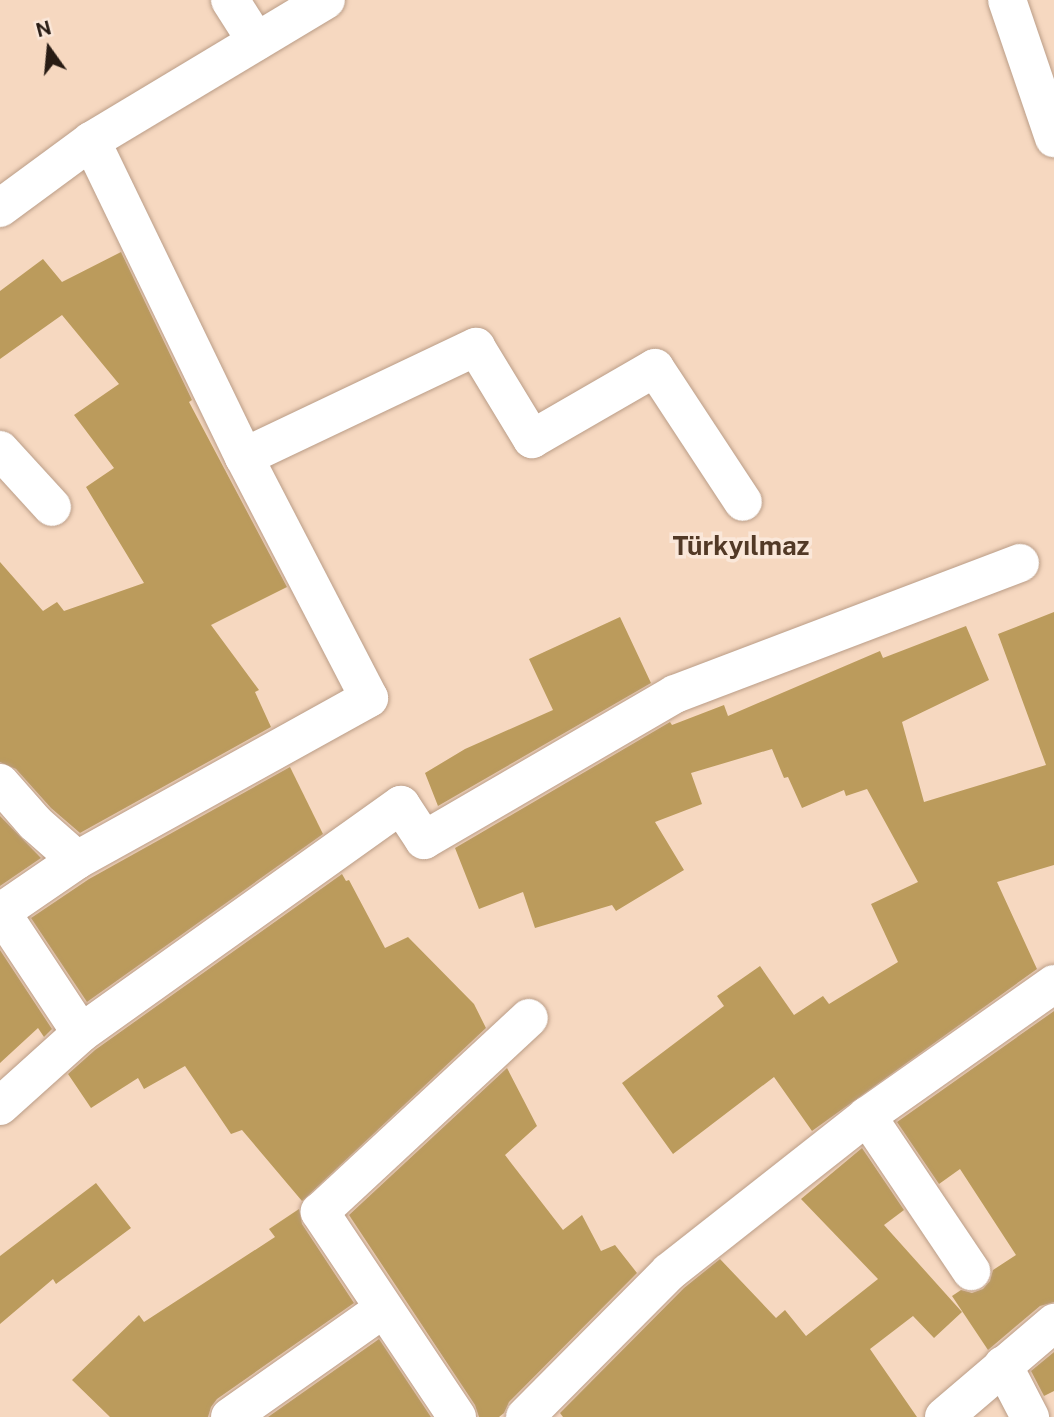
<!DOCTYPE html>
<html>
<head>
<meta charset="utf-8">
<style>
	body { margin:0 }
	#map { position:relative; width:1054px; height:1417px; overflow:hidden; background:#f6d8c0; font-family:"Public Sans",sans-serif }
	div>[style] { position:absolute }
	.building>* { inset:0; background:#bb9b5c }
	.roads { filter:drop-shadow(0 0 2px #ba9d87) drop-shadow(0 0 2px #ba9d87) }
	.street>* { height:38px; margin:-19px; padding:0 19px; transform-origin:19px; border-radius:19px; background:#fff }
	span { translate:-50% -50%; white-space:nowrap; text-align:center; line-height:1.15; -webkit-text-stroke:7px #fae7d9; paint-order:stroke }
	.district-label { font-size:26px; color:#523926; font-weight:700 }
	.north { position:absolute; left:14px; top:14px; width:70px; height:70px; -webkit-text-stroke:5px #fae7d9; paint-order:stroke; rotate:345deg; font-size:19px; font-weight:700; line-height:28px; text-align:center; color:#281c14 }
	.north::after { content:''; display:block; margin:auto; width:24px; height:32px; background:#281c14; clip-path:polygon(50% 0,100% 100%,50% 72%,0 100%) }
</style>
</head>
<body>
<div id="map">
	<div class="building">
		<i style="clip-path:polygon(121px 252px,192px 400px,189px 402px,287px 587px,211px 625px,259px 690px,255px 692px,271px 727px,80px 833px,51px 808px,16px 769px,0 762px,0 562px,43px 611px,57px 602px,64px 611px,144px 583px,86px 487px,114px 468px,74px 415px,119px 384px,62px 315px,0 359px,0 291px,43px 259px,62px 282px)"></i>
		<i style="clip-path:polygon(1054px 612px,1054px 865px,997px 882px,1037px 969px,812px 1131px,774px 1077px,673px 1154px,622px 1083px,724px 1006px,717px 996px,760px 966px,794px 1015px,823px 996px,829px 1004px,898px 962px,871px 904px,918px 882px,867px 789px,846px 796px,844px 790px,802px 808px,788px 777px,784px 778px,772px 749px,691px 773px,702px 804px,655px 822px,684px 870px,616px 911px,612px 905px,535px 928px,523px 892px,479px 909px,455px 848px,670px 722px,672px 725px,724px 705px,728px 716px,880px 651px,883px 658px,966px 626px,989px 680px,902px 722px,924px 802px,1046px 765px,998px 634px)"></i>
		<i style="clip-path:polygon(620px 617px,651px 683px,438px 806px,425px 773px,465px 749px,553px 710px,529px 659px)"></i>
		<i style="clip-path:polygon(290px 767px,323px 834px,87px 1002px,31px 918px,89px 879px)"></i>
		<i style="clip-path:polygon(0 816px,41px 858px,0 886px)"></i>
		<i style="clip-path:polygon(342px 874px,346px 881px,349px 880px,385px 948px,408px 937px,474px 1004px,486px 1028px,302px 1201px,242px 1130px,231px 1134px,185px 1066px,144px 1089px,138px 1078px,91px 1108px,68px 1074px,95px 1050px)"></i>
		<i style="clip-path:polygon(0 950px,52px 1029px,44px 1037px,38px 1028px,0 1063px)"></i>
		<i style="clip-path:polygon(1054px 1011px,1054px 1302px,1040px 1306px,988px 1350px,952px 1296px,961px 1290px,972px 1293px,983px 1289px,990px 1281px,993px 1270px,1016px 1255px,960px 1169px,939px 1184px,897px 1122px)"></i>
		<i style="clip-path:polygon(507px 1068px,537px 1126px,505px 1155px,563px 1230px,582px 1215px,601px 1251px,615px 1245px,637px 1273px,509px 1402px,504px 1413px,499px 1417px,479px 1417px,475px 1405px,349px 1215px)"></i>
		<i style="clip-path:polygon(862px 1148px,904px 1210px,884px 1225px,962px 1312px,934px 1338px,913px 1316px,870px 1349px,917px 1417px,563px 1417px,560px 1413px,684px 1288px,720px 1259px,776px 1318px,785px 1310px,806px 1336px,878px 1279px,801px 1199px)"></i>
		<i style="clip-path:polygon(96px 1183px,131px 1228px,56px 1284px,53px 1279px,0 1324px,0 1256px)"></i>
		<i style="clip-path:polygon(299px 1209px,302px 1224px,354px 1303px,217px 1399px,211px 1407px,208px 1417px,110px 1417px,72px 1380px,139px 1315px,144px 1322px,275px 1237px,269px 1229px)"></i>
		<i style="clip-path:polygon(379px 1339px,431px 1417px,268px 1417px)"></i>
		<i style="clip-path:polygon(1054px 1352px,1054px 1391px,1044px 1396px,1031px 1371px)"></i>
	</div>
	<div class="roads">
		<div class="street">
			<i style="left:230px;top:0;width:49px;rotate:57.6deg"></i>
			<i style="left:1007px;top:0;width:146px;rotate:71.2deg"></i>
			<i style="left:0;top:208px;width:113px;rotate:-36.4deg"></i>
			<i style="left:91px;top:141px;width:274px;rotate:-31deg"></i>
			<i style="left:0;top:450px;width:77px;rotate:47.6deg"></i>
			<i style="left:244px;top:457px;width:257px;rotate:-25.4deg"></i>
			<i style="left:476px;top:347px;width:108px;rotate:58.7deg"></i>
			<i style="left:532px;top:439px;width:142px;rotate:-30deg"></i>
			<i style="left:655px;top:368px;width:160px;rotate:56.7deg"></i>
			<i style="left:0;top:783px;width:53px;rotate:48.8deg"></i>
			<i style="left:35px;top:823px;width:56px;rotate:41.4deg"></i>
			<i style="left:81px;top:1033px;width:145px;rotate:-123.5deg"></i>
			<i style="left:1px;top:912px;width:92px;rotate:-34.4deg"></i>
			<i style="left:77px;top:860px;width:334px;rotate:-29deg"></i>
			<i style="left:369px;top:698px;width:271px;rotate:-117.4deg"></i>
			<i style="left:244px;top:457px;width:351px;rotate:-115.8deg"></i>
			<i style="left:0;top:1106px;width:109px;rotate:-42deg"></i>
			<i style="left:81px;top:1033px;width:393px;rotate:-35.5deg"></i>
			<i style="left:401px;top:805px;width:42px;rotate:56.7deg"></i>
			<i style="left:424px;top:840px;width:290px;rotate:-30.2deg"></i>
			<i style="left:675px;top:694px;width:369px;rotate:-20.8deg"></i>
			<i style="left:867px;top:1116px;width:187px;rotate:56.1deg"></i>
			<i style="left:1003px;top:1365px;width:59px;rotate:62.6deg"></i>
			<i style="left:230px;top:1417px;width:187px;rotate:-35.2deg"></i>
			<i style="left:457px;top:1417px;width:247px;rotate:-123.8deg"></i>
			<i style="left:320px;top:1212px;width:285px;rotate:-42.9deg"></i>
			<i style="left:525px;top:1417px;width:204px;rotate:-45.2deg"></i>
			<i style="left:669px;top:1272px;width:252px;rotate:-38.2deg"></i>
			<i style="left:867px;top:1116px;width:229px;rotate:-35.2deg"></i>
			<i style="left:944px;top:1417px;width:145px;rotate:-40.5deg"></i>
		</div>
	</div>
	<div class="district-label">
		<span style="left:741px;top:546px">Türkyılmaz</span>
	</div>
	<div class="north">N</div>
</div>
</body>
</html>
